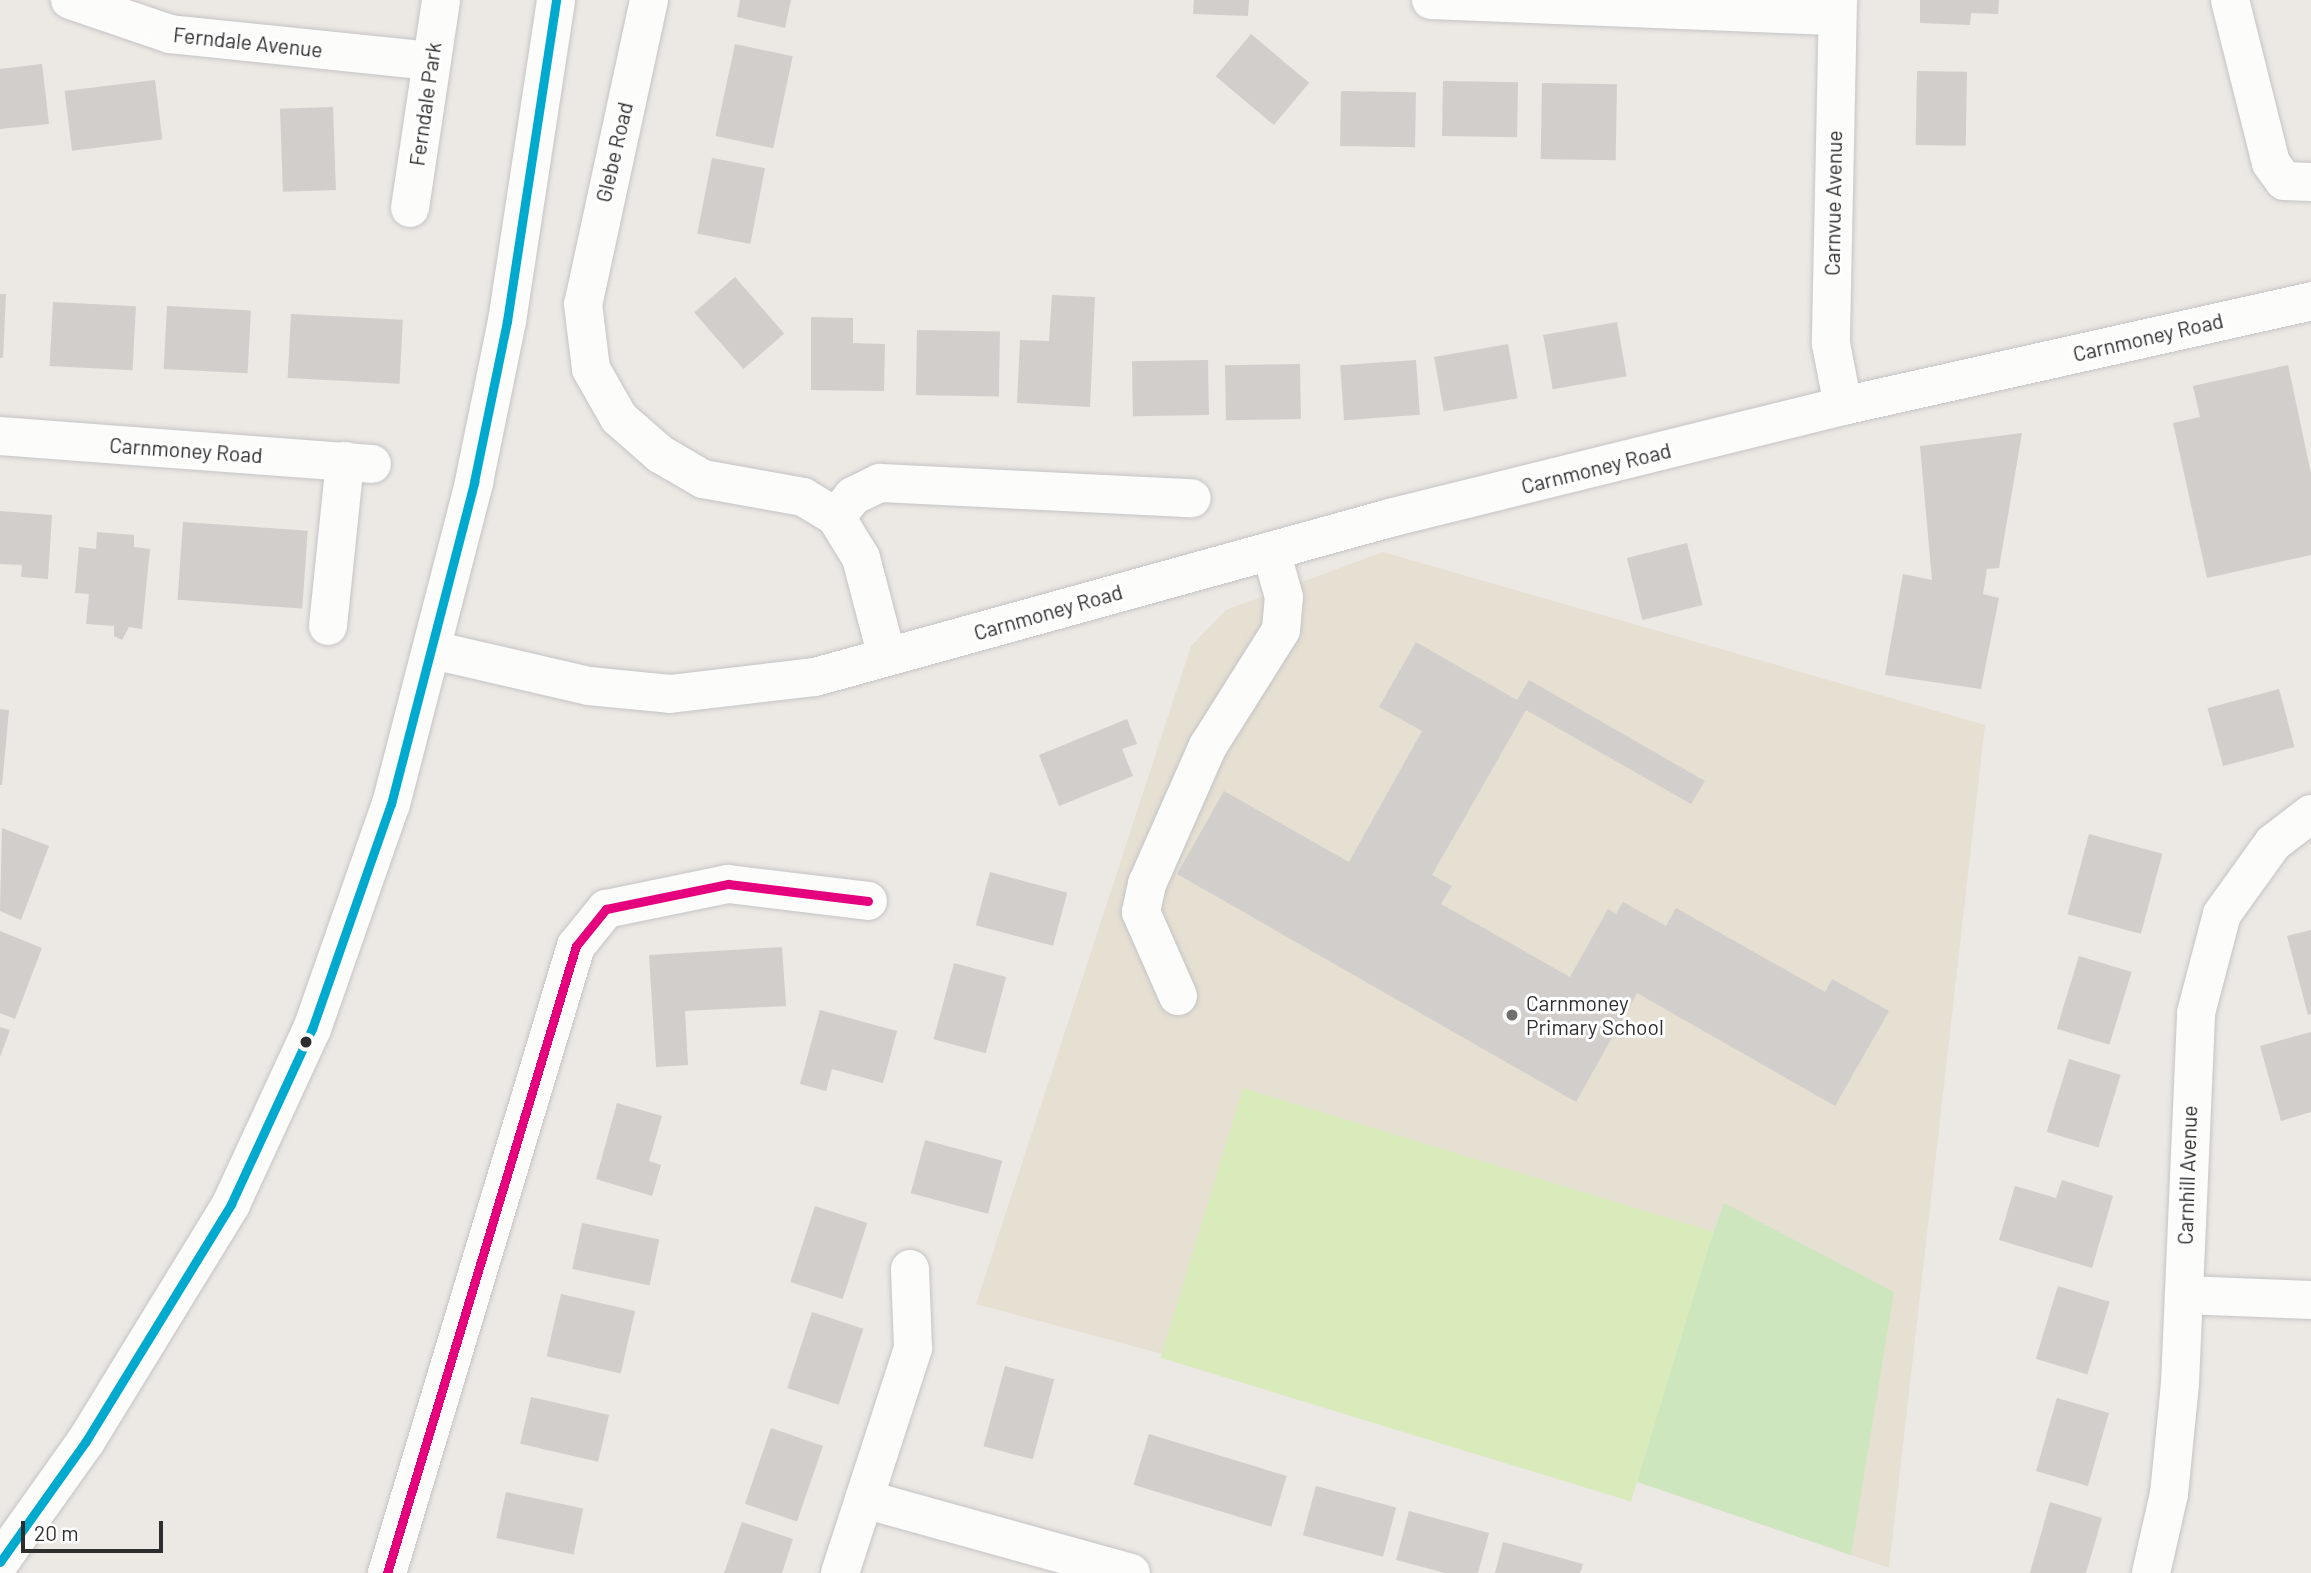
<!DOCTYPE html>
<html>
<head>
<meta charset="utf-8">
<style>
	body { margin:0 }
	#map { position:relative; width:2311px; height:1573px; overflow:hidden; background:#ece8e4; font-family:Barlow,sans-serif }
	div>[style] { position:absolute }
	.education>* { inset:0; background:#e6e0d3 }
	.green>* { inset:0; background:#cee6be }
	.pitch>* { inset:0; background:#d9eabb; transform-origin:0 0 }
	.building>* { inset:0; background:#d1cecb; transform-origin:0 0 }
	.roads { filter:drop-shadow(0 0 2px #c5c4c5) drop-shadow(0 0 2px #c5c4c5) }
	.minor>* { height:38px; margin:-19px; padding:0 19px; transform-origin:19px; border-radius:19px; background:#fcfcfb }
	.bus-1>* { height:9px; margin:-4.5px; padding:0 4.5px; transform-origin:4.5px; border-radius:4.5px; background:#00a9ce }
	.bus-2>* { height:9px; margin:-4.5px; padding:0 4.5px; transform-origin:4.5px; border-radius:4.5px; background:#e5007d }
	.dots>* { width:19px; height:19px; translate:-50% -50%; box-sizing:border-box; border:4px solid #fff; border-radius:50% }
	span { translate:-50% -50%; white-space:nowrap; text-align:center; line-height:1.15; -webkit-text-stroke:6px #fff; paint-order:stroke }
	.street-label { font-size:21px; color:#2e2e2e }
	.poi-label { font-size:21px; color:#2e2e2e }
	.left { translate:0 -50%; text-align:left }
	.scale { position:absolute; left:21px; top:1521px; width:142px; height:32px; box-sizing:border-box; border:4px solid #2e2e2e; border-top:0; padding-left:9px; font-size:21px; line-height:24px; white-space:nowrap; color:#2e2e2e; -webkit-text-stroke:5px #fff; paint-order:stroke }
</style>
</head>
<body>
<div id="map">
	<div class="education">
		<i style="clip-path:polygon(1383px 552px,1985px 725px,1889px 1568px,1626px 1478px,976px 1304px,1191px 646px,1226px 610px)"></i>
	</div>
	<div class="green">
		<i style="clip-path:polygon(1724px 1203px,1894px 1292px,1851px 1555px,1626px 1478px)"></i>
	</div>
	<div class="pitch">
		<i style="left:1243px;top:1088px;width:492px;height:282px;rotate:17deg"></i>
	</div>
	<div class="building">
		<i style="clip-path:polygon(740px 0,791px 0,785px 28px,737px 17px)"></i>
		<i style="clip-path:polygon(1194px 0,1249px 0,1248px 16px,1193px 14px)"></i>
		<i style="clip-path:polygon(1920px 0,1999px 0,1998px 14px,1971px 13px,1970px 25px,1920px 23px)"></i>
		<i style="left:1251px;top:34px;width:76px;height:55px;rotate:40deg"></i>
		<i style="left:735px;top:44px;width:59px;height:94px;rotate:12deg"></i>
		<i style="clip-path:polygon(42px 64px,49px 124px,0 129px,0 69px)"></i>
		<i style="left:1917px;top:71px;width:50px;height:74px;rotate:1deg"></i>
		<i style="left:155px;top:80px;width:60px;height:91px;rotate:83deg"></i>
		<i style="left:1443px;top:81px;width:75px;height:55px;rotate:1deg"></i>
		<i style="left:1542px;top:83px;width:75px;height:76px;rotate:1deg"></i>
		<i style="left:1341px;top:91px;width:75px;height:55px;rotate:1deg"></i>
		<i style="left:333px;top:107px;width:83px;height:53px;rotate:88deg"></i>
		<i style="left:712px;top:158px;width:54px;height:77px;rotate:11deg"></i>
		<i style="left:735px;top:277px;width:75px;height:54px;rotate:49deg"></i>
		<i style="clip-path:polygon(0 294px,6px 294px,3px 358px,0 358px)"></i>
		<i style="clip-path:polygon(1052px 295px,1095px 297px,1090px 407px,1017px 403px,1020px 340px,1049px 341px)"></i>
		<i style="left:53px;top:302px;width:83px;height:64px;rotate:3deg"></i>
		<i style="left:167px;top:306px;width:84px;height:63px;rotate:3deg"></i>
		<i style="left:291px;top:314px;width:112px;height:64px;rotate:3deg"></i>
		<i style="clip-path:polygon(811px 317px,853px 318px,853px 343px,885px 344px,884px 391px,811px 390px)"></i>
		<i style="left:1617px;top:322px;width:55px;height:75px;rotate:80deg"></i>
		<i style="left:917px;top:330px;width:83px;height:65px;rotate:1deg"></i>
		<i style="left:1508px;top:344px;width:55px;height:75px;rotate:80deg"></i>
		<i style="left:1208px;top:360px;width:55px;height:76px;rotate:89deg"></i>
		<i style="left:1416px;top:360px;width:55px;height:76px;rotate:86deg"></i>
		<i style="left:1300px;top:364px;width:55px;height:75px;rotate:89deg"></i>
		<i style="clip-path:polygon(2288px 365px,2311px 473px,2311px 555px,2207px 578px,2173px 423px,2200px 417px,2193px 386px)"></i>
		<i style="clip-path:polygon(2022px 433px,1999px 568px,1987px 569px,1983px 594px,1999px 598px,1981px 689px,1885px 675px,1903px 574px,1932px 580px,1920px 446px)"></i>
		<i style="clip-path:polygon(0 511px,52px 515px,48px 579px,21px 577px,22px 565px,0 564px)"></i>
		<i style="left:183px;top:522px;width:125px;height:78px;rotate:4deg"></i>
		<i style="clip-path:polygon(97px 532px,134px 535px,134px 547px,150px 549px,142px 629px,129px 627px,122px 640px,114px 636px,114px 626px,86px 624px,89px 594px,75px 593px,79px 547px,96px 549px)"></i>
		<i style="left:1687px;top:543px;width:64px;height:62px;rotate:76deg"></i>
		<i style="clip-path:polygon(1416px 642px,1517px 700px,1529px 680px,1705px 781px,1691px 804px,1526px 710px,1432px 875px,1452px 886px,1441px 904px,1570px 977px,1608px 909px,1616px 914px,1623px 902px,1666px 926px,1676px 908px,1825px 992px,1832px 979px,1889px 1011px,1835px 1106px,1637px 993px,1576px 1102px,1177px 874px,1224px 791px,1349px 862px,1422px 731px,1379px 707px)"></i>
		<i style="left:2279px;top:689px;width:60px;height:74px;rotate:75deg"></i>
		<i style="clip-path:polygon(0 709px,9px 710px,2px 785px,0 785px)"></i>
		<i style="clip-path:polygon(1127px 719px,1137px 744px,1122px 749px,1133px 776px,1059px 806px,1039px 755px)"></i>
		<i style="clip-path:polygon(2px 828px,49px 846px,21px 920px,0 911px)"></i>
		<i style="left:2089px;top:834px;width:76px;height:83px;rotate:15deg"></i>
		<i style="left:990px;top:872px;width:80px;height:55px;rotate:15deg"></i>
		<i style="clip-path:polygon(2311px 930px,2311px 1014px,2308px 1015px,2287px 936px)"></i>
		<i style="clip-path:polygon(0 931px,42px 948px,15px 1019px,0 1013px)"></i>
		<i style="clip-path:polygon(782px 947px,786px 1006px,685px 1011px,688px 1065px,656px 1067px,649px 955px)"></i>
		<i style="left:2079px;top:956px;width:55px;height:76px;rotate:17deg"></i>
		<i style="left:954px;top:963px;width:54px;height:79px;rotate:15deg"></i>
		<i style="clip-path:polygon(820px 1010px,897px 1031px,883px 1083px,832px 1069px,826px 1091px,800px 1084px)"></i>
		<i style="clip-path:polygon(0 1027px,10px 1030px,0 1057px)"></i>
		<i style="clip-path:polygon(2311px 1032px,2311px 1112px,2281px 1121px,2260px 1046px)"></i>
		<i style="left:2069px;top:1059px;width:54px;height:76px;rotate:17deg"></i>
		<i style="clip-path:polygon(617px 1103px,662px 1116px,649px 1161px,661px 1165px,652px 1196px,596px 1179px)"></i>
		<i style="left:925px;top:1140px;width:80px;height:55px;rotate:15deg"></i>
		<i style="clip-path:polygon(2062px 1180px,2113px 1196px,2092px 1268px,1999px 1240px,2015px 1186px,2056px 1198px)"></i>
		<i style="left:815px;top:1206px;width:55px;height:80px;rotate:18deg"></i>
		<i style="left:582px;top:1223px;width:79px;height:47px;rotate:12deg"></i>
		<i style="left:2058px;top:1286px;width:54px;height:76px;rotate:17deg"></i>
		<i style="left:561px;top:1294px;width:76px;height:64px;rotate:13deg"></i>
		<i style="left:812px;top:1312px;width:54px;height:80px;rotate:18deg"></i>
		<i style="left:1005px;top:1366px;width:51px;height:83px;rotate:15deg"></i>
		<i style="left:531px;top:1397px;width:80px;height:48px;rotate:13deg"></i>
		<i style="left:2057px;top:1398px;width:54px;height:76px;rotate:16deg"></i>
		<i style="left:771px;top:1428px;width:55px;height:80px;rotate:19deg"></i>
		<i style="left:1149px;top:1434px;width:144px;height:53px;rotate:17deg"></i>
		<i style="left:1316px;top:1486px;width:83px;height:51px;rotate:15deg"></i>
		<i style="left:506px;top:1492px;width:79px;height:47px;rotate:12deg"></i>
		<i style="clip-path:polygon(2050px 1502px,2102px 1518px,2086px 1573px,2030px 1573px)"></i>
		<i style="clip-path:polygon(1409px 1511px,1489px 1533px,1478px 1573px,1445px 1573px,1396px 1560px)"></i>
		<i style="clip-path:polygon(742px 1522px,793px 1539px,782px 1573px,724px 1573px)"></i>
		<i style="clip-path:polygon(1503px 1542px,1583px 1564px,1580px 1573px,1495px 1573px)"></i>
	</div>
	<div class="roads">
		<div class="minor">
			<i style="left:70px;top:0;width:106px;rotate:18.8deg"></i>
			<i style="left:170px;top:34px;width:263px;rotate:5.9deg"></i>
			<i style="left:649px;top:0;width:311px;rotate:102.2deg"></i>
			<i style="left:583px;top:304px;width:65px;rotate:83deg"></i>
			<i style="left:591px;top:369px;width:56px;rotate:60.3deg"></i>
			<i style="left:619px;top:418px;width:55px;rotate:41.3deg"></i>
			<i style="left:660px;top:454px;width:50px;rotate:30.2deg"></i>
			<i style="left:703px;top:479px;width:102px;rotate:10.2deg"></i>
			<i style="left:803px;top:497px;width:39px;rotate:31deg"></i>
			<i style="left:836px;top:517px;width:48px;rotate:58.6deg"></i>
			<i style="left:861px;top:558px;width:102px;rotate:75.3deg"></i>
			<i style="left:1431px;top:0;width:406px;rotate:2.3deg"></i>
			<i style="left:1838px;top:0;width:344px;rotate:91.2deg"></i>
			<i style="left:1831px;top:344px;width:63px;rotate:79deg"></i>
			<i style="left:2230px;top:0;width:168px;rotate:75.9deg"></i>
			<i style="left:2271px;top:163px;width:22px;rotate:54deg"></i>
			<i style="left:2284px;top:181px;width:27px;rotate:2deg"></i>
			<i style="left:410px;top:208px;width:210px;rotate:-81.5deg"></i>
			<i style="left:0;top:436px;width:373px;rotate:4.3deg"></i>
			<i style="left:836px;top:517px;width:27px;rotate:-51deg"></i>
			<i style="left:853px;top:496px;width:30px;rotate:-26deg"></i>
			<i style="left:880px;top:483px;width:312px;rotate:2.8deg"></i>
			<i style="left:328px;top:626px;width:166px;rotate:-84.1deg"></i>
			<i style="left:433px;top:650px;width:160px;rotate:13deg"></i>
			<i style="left:589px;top:686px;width:81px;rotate:5.6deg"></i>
			<i style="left:670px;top:694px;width:146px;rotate:-6.7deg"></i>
			<i style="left:815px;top:677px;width:597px;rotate:-15.46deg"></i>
			<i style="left:1390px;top:518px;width:467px;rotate:-13.9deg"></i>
			<i style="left:1843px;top:406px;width:480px;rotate:-12.6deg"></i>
			<i style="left:1178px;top:996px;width:92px;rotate:-113.8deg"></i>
			<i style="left:1141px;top:912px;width:29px;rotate:-78deg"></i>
			<i style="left:1147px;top:884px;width:151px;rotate:-66.2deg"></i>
			<i style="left:1208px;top:746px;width:137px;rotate:-57.8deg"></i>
			<i style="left:1281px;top:630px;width:33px;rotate:-85deg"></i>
			<i style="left:1284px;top:597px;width:48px;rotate:-105.8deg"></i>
			<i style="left:2184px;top:1295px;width:127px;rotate:2.3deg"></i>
			<i style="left:864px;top:1499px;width:277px;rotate:15.5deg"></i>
			<i style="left:0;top:1562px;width:148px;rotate:-54.6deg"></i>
			<i style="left:86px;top:1441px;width:278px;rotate:-58.5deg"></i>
			<i style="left:231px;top:1204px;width:193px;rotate:-65.2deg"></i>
			<i style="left:312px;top:1029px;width:238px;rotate:-70.7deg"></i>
			<i style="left:391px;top:804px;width:333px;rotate:-75.5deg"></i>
			<i style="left:474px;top:482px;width:164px;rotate:-78.4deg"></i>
			<i style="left:507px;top:321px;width:325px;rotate:-81.3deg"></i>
			<i style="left:387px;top:1573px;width:655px;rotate:-73.23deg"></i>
			<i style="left:576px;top:946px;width:48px;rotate:-51deg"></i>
			<i style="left:606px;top:909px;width:125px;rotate:-11.6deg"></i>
			<i style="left:728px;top:884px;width:141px;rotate:6.9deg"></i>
			<i style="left:840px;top:1573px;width:237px;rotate:-72deg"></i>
			<i style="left:913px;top:1348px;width:79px;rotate:-92.2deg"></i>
			<i style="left:2151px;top:1573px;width:81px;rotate:-77.2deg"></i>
			<i style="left:2169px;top:1494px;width:112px;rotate:-84.3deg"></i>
			<i style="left:2180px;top:1383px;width:370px;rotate:-87.5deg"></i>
			<i style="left:2196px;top:1013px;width:102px;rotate:-75.3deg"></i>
			<i style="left:2222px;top:914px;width:87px;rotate:-54.3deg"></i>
			<i style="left:2273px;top:843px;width:48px;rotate:-37.3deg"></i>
		</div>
	</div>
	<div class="bus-1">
		<i style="left:0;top:1562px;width:148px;rotate:-54.6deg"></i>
		<i style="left:86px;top:1441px;width:278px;rotate:-58.5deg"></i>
		<i style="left:231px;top:1204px;width:193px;rotate:-65.2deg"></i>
		<i style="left:312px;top:1029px;width:238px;rotate:-70.7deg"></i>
		<i style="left:391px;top:804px;width:333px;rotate:-75.5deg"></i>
		<i style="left:474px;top:482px;width:164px;rotate:-78.4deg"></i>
		<i style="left:507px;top:321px;width:325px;rotate:-81.3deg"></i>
	</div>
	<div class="bus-2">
		<i style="left:387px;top:1573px;width:655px;rotate:-73.23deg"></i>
		<i style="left:576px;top:946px;width:48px;rotate:-51deg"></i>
		<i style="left:606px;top:909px;width:125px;rotate:-11.6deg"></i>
		<i style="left:728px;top:884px;width:141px;rotate:6.9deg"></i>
	</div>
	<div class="dots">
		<i style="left:1512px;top:1015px;background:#706f6e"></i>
		<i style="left:306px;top:1042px;background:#2e2e2e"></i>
	</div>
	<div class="street-label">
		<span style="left:248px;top:42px;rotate:6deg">Ferndale Avenue</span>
		<span style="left:425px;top:104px;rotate:-82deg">Ferndale Park</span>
		<span style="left:614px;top:152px;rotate:-77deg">Glebe Road</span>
		<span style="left:1833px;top:203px;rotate:-89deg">Carnvue Avenue</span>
		<span style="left:2148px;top:337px;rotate:-13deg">Carnmoney Road</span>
		<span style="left:186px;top:450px;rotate:4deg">Carnmoney Road</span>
		<span style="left:1596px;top:468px;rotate:-14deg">Carnmoney Road</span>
		<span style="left:1048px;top:612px;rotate:-16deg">Carnmoney Road</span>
		<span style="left:2187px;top:1175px;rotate:-88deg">Carnhill Avenue</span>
	</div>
	<div class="poi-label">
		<span class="left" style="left:1526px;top:1015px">Carnmoney<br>Primary School</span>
	</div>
	<div class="scale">20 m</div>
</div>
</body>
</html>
